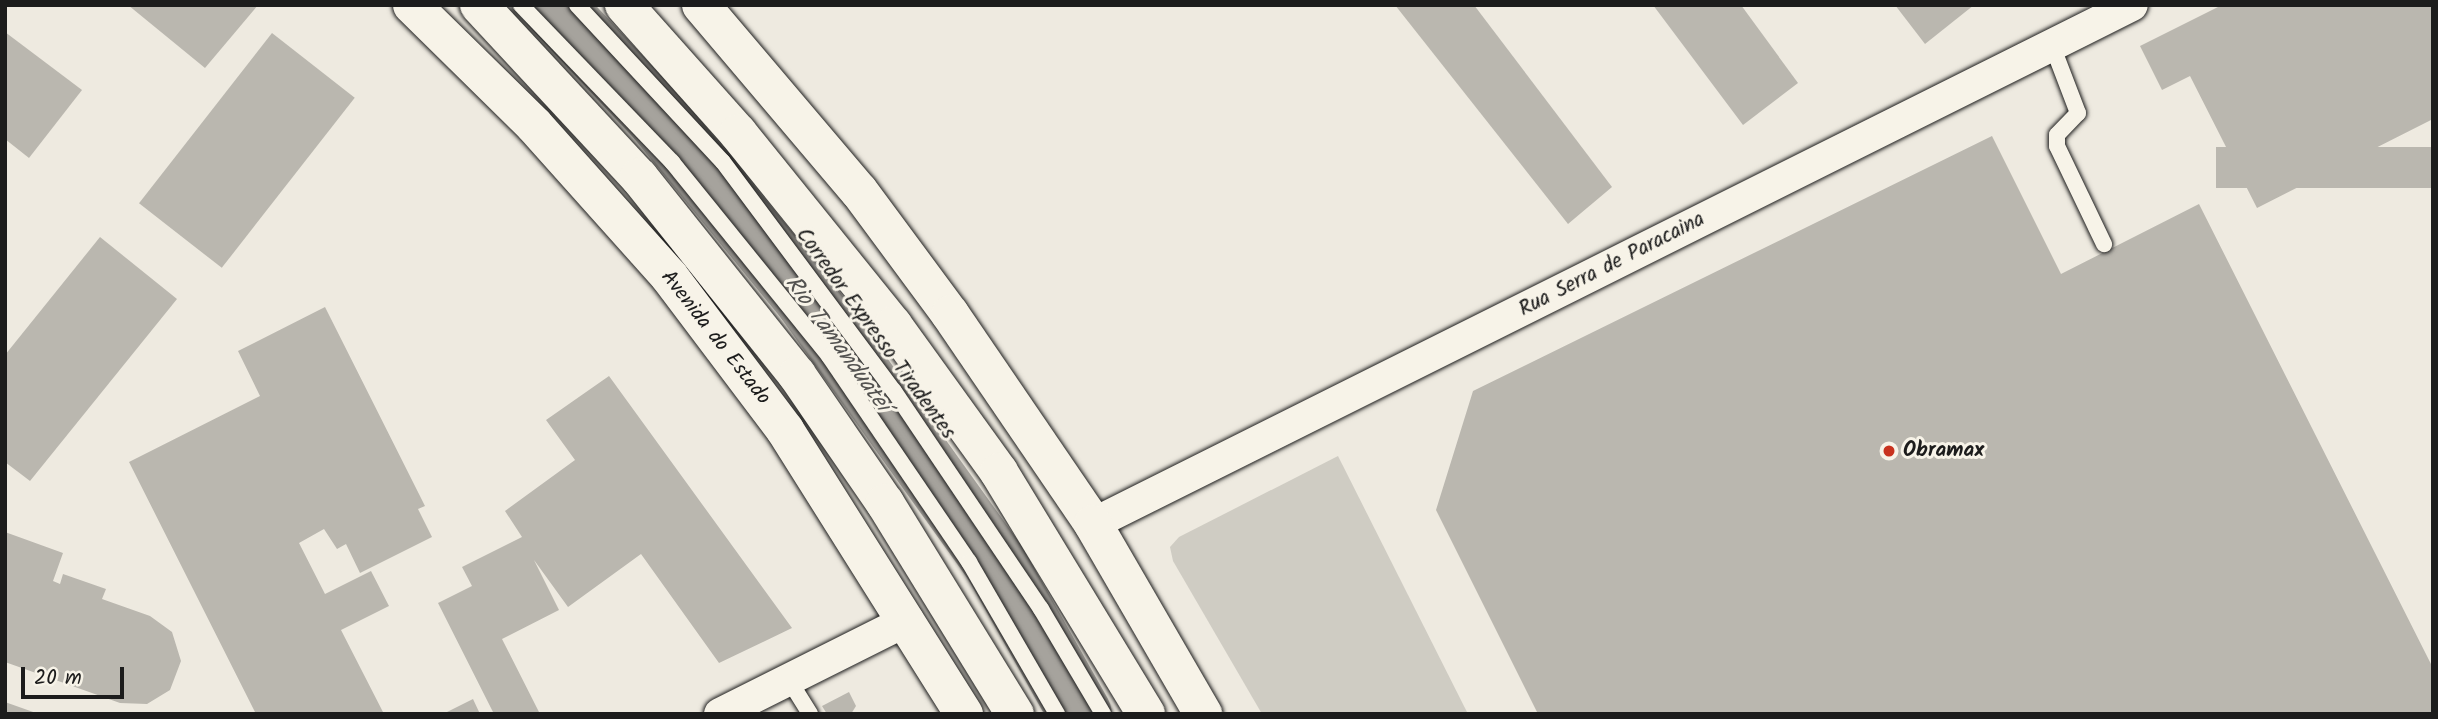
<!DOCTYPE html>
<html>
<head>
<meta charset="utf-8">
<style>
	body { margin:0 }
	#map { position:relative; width:2438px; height:719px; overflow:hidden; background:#eeeae0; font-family:Kalam,sans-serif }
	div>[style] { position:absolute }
	.green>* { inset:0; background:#cfccc3 }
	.river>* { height:63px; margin:-31.5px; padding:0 31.5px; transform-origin:31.5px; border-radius:31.5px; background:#a6a39d }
	.building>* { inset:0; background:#bab7af; transform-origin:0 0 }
	.roads { filter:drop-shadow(0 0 2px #1c1c1c) drop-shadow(0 0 2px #1c1c1c) }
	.lane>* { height:16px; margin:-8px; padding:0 8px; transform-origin:8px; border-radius:8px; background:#f7f3e8 }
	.street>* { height:32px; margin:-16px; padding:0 16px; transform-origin:16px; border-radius:16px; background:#f7f3e8 }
	.primary>* { height:38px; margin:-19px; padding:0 19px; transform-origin:19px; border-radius:19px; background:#f7f3e8 }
	.highway>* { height:38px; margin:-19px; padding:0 19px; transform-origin:19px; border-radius:19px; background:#f7f3e8 }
	.dots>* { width:19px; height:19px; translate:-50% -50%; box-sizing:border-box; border:4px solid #f7f3e8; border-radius:50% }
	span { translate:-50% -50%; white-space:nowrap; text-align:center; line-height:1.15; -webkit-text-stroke:6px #f7f3e8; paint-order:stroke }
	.street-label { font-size:21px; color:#1c1c1c }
	.poi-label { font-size:21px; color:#1c1c1c; font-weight:700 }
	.left { translate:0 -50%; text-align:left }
	.water-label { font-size:23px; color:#535250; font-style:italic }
	.frame { position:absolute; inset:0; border:7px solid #1c1c1c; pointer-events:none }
	.scale { position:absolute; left:21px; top:667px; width:103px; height:32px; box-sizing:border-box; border:4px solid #1c1c1c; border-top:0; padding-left:9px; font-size:21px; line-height:24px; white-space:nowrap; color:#1c1c1c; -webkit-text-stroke:5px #f7f3e8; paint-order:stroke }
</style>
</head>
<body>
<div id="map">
	<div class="green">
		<i style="clip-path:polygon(1338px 456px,1468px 714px,1262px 714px,1173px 561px,1170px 547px,1179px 537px)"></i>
	</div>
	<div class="river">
		<i style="left:552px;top:5px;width:155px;rotate:46.8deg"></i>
		<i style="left:658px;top:118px;width:234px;rotate:50.7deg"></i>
		<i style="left:806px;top:299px;width:325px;rotate:54.4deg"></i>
		<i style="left:995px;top:563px;width:173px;rotate:60.6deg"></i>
	</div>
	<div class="building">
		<i style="clip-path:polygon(128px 5px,258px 5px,205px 68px)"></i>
		<i style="clip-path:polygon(1395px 5px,1474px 5px,1612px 187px,1568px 224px)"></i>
		<i style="clip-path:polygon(1653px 5px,1741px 5px,1798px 83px,1743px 125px)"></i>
		<i style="clip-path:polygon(1895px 5px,1974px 5px,1925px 44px)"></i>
		<i style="clip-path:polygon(2222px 5px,2433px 5px,2433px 119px,2257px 208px,2190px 76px,2162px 90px,2140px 46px)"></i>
		<i style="clip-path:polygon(5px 32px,82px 90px,29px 158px,5px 139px)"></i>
		<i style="left:272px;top:33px;width:105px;height:216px;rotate:38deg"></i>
		<i style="clip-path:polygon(1992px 136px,2061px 274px,2199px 204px,2433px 668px,2433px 714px,1538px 714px,1436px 510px,1473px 391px)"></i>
		<i style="left:2433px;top:147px;width:41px;height:217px;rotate:90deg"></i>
		<i style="clip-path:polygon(100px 237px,177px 299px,30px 481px,5px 462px,5px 355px)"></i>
		<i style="clip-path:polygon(325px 307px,425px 506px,418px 509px,432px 537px,360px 573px,346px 544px,337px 549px,324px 529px,299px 543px,325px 594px,371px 571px,389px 606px,341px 630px,384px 714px,256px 714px,129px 462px,260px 396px,238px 351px)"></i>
		<i style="clip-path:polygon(609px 376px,792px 628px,719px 663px,641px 554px,568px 607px,534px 560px,559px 610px,502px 639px,540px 714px,494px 714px,438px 603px,472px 586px,462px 567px,522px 537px,505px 511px,575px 460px,546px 420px)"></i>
		<i style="clip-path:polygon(5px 532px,63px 553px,53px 581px,60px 584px,63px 574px,106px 589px,102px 599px,150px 616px,172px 632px,181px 661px,170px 690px,147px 704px,120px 703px,5px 662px)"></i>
		<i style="clip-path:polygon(849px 692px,856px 706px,851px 714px,827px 714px,822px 706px)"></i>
		<i style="clip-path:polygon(473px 699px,480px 714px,443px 714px)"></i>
		<i style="clip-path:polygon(5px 702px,36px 713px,36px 714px,5px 714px)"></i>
	</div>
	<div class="roads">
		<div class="lane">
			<i style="left:521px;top:5px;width:218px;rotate:46.1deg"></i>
			<i style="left:672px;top:162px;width:250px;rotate:51deg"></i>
			<i style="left:829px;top:356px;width:249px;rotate:55.8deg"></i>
			<i style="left:969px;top:562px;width:176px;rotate:59.9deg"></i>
			<i style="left:577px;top:5px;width:214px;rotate:47.1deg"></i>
			<i style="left:723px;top:162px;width:286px;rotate:53.3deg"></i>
			<i style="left:894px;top:391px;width:263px;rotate:56deg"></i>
			<i style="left:1041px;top:609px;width:122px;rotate:59.4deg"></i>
			<i style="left:2052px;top:45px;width:73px;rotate:69.1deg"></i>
			<i style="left:2078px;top:113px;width:30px;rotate:134deg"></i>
			<i style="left:2057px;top:135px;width:11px;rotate:90deg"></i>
			<i style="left:2057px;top:146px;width:109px;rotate:64.4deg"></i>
			<i style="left:789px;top:680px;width:40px;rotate:58deg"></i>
		</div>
		<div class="street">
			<i style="left:1093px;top:524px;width:1161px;rotate:-26.54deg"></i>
			<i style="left:720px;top:714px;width:210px;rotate:-26.6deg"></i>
		</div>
		<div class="primary">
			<i style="left:412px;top:5px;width:171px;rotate:44.5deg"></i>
			<i style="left:534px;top:125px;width:203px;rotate:48.2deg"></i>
			<i style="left:669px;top:276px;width:193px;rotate:53deg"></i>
			<i style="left:785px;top:430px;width:336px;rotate:57.8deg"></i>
			<i style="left:701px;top:5px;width:244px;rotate:49.7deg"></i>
			<i style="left:859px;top:191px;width:153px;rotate:53.5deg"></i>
			<i style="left:950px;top:314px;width:254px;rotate:55.7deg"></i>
			<i style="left:1093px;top:524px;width:220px;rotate:59.9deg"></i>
		</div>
		<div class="highway">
			<i style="left:479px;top:5px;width:235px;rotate:47.1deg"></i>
			<i style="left:639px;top:177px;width:253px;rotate:51.4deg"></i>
			<i style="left:797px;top:375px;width:155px;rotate:55.5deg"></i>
			<i style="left:885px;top:503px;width:248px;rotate:58.4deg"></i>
			<i style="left:624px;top:5px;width:171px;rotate:48.3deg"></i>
			<i style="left:738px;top:133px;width:247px;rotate:51.1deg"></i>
			<i style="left:893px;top:325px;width:181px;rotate:54.2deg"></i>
			<i style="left:999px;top:472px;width:283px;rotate:58.7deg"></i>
		</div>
	</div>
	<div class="dots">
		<i style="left:1889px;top:451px;background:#c8321e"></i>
	</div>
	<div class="street-label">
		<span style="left:1612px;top:265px;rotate:-27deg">Rua Serra de Paracaina</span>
		<span style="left:875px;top:334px;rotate:54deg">Corredor Expresso Tiradentes</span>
		<span style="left:715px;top:338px;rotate:52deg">Avenida do Estado</span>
	</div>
	<div class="poi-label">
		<span class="left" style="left:1903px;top:451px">Obramax</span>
	</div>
	<div class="water-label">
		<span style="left:837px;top:344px;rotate:54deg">Rio Tamanduateí</span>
	</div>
	<div class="frame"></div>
	<div class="scale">20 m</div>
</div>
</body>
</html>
